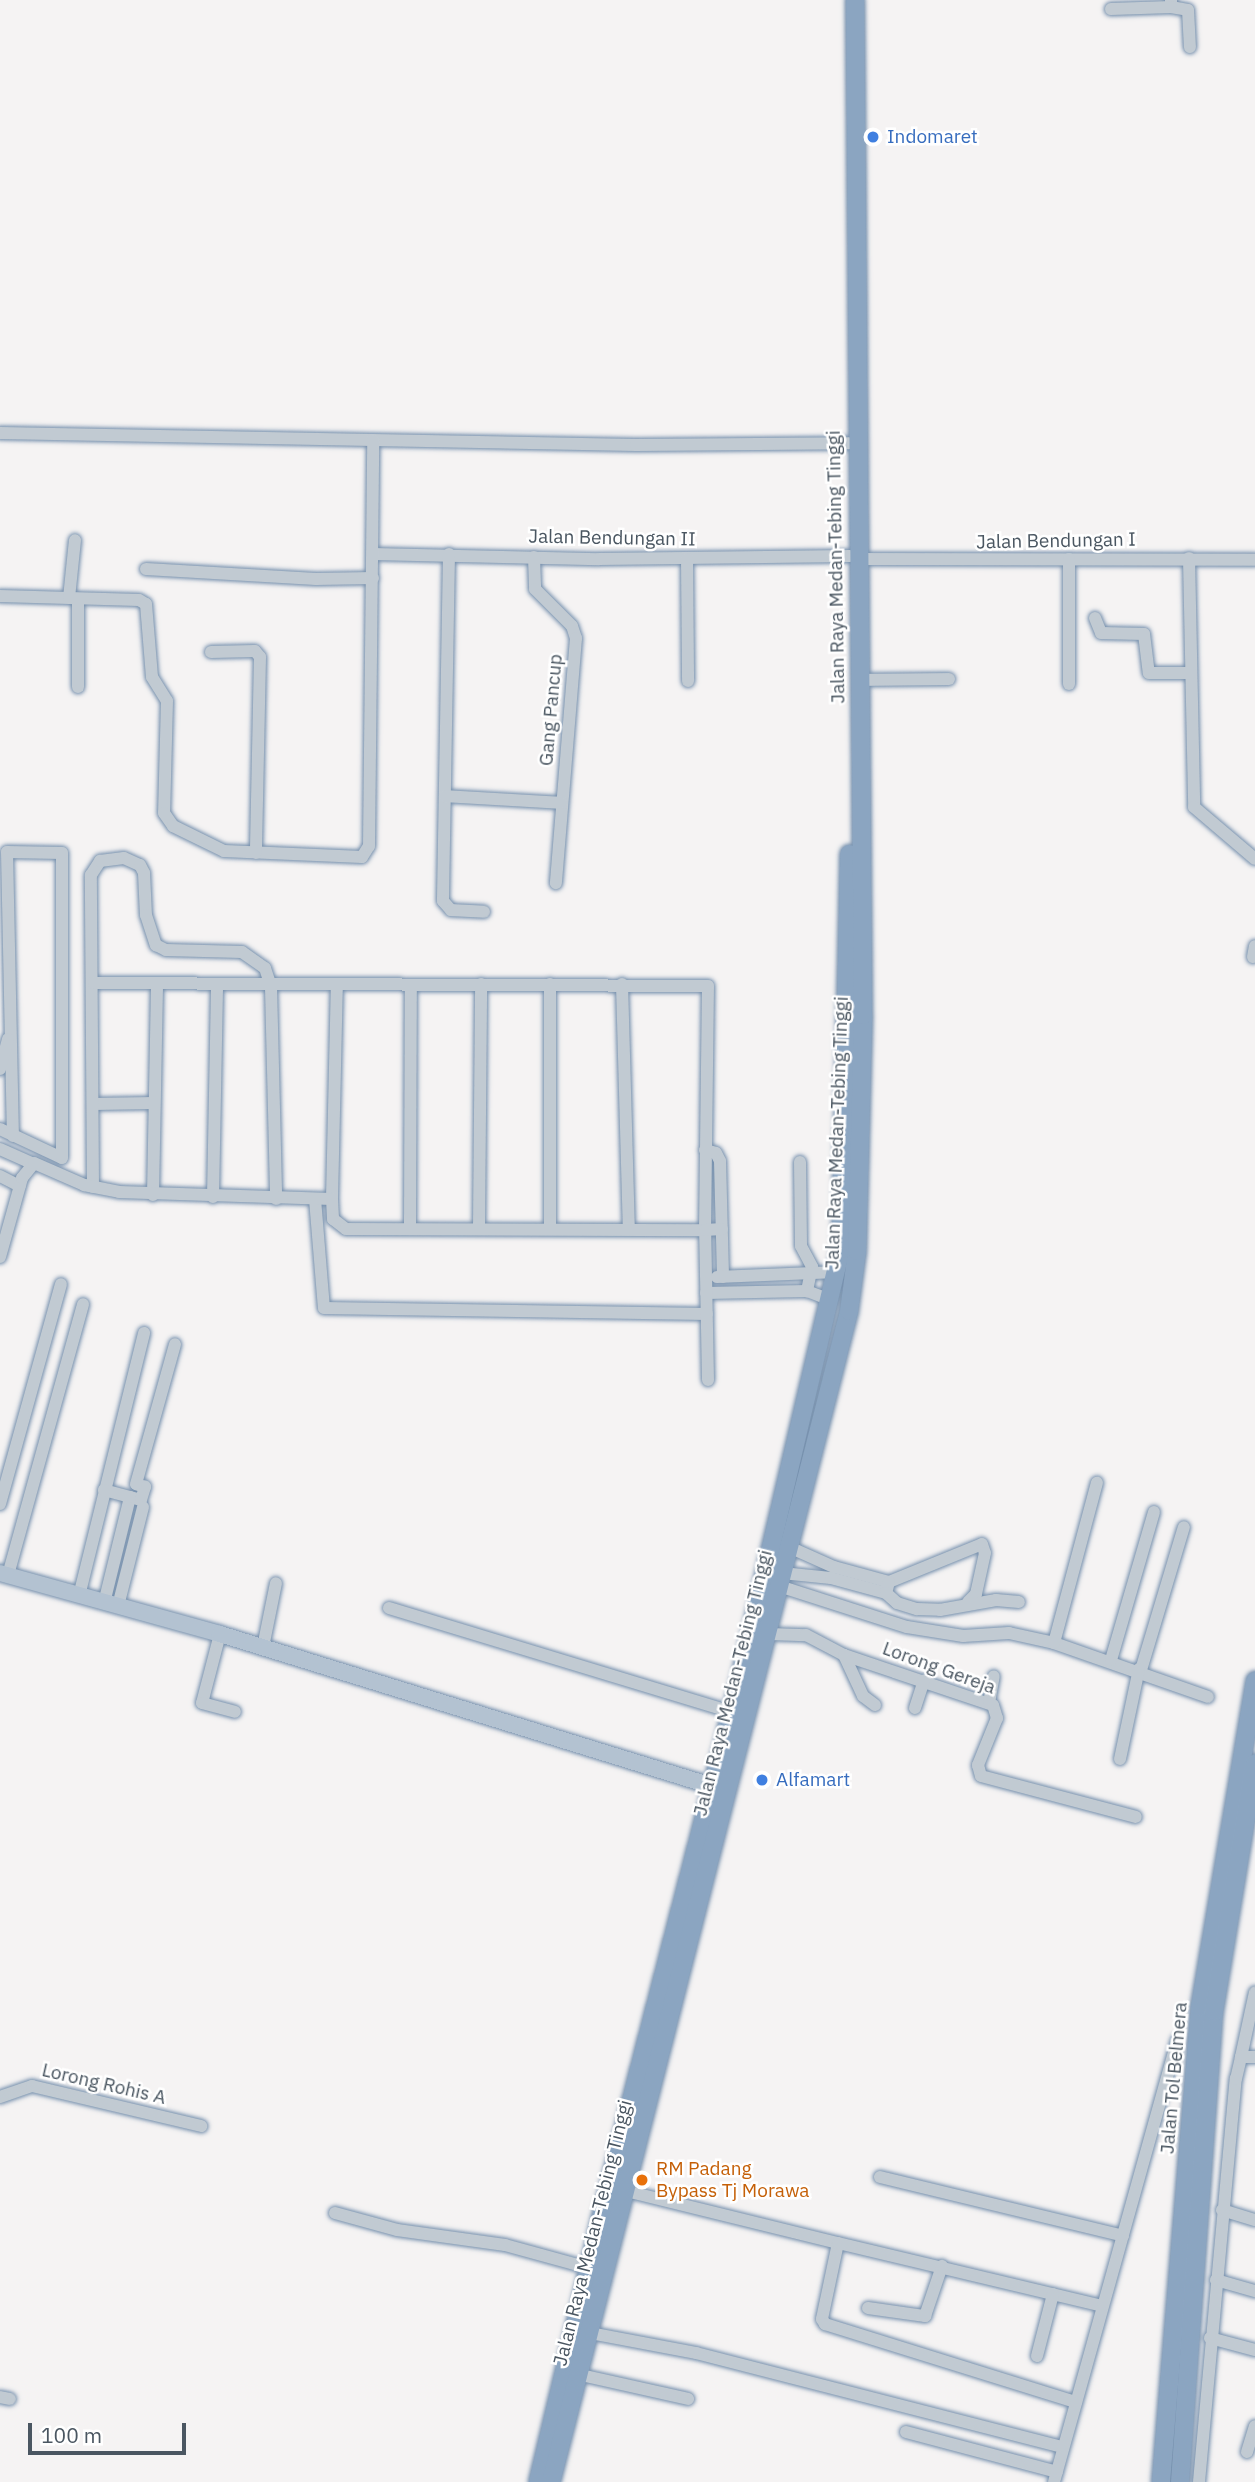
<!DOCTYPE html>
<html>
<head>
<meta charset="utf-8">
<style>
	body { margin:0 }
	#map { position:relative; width:1255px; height:2482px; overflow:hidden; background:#f5f3f3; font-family:"IBM Plex Sans",sans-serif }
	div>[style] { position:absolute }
	.roads { filter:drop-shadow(0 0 2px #7690ad) drop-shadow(0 0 2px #7690ad) }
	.minor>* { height:12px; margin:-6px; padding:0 6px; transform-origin:6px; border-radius:6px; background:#c1cad2 }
	.major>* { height:16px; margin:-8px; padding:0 8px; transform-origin:8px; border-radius:8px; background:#b3c2d1 }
	.highway>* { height:18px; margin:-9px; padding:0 9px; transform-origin:9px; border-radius:9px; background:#8ba5c1 }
	.dots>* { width:19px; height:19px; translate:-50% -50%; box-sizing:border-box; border:4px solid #fff; border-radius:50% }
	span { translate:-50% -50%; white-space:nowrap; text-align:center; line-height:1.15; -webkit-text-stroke:5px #fff; paint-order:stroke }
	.shop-label { font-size:19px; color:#366cbe }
	.left { translate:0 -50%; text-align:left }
	.street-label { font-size:19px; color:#4a5661 }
	.food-label { font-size:19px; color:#c56008 }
	.scale { position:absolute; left:28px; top:2423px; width:158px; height:32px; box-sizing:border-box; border:4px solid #4a5661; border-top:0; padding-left:9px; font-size:21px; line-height:24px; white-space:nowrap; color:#4a5661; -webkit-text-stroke:5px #fff; paint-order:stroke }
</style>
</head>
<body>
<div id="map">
	<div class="roads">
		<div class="minor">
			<i style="left:1171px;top:0;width:7px;rotate:90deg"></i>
			<i style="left:1171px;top:7px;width:17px;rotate:10deg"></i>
			<i style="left:1188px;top:10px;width:37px;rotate:87deg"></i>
			<i style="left:1111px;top:9px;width:60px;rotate:-1.9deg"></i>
			<i style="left:0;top:433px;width:636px;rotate:1.08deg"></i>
			<i style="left:636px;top:445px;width:213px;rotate:-0.5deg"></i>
			<i style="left:373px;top:554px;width:226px;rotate:1.3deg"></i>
			<i style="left:599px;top:559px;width:251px;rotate:-0.7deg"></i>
			<i style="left:449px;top:554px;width:347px;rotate:91deg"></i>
			<i style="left:443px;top:901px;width:12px;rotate:48deg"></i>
			<i style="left:451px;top:910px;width:33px;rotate:3deg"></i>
			<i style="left:534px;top:557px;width:32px;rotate:88deg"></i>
			<i style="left:535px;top:589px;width:52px;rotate:45deg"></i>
			<i style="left:572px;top:626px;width:13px;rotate:72deg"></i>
			<i style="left:576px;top:638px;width:246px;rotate:94.7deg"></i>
			<i style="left:1189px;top:558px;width:249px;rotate:88.8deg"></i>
			<i style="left:1194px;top:807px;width:80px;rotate:40.4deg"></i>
			<i style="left:687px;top:559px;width:122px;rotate:89.5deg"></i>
			<i style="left:858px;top:559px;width:397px;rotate:0.1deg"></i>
			<i style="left:146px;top:569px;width:170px;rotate:3.4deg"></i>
			<i style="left:316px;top:579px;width:57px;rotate:-1deg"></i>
			<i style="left:0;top:596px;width:139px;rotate:1.6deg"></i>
			<i style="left:139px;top:600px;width:8px;rotate:30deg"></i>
			<i style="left:146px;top:604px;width:73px;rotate:85.3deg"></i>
			<i style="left:152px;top:677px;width:28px;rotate:58deg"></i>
			<i style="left:167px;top:701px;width:112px;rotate:91.5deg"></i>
			<i style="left:164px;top:813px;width:16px;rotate:55deg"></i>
			<i style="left:173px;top:826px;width:57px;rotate:26.1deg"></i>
			<i style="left:224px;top:851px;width:138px;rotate:2.5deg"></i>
			<i style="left:362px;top:857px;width:13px;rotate:-58deg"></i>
			<i style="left:369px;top:846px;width:406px;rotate:-89.4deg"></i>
			<i style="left:69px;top:598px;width:58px;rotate:-84.1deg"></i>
			<i style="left:1095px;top:618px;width:16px;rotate:68deg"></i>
			<i style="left:1101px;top:633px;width:43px;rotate:1.3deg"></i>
			<i style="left:1144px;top:634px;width:39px;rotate:83deg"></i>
			<i style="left:1149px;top:673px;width:42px"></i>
			<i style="left:211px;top:652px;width:44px;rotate:-1.3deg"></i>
			<i style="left:255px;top:651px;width:8px;rotate:50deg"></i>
			<i style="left:260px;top:657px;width:196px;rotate:91.2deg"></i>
			<i style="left:858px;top:680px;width:91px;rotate:-0.6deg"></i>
			<i style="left:1069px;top:684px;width:125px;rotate:-90deg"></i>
			<i style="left:78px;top:687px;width:87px;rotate:-90deg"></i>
			<i style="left:445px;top:796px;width:117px;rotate:3.4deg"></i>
			<i style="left:7px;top:852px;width:284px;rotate:88.8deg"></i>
			<i style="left:1253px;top:957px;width:11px;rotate:-80deg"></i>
			<i style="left:622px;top:984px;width:245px;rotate:88.4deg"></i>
			<i style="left:0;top:1069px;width:31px;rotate:-75deg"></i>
			<i style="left:94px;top:1104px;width:59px;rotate:-1deg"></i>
			<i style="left:0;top:1129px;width:68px;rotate:25.1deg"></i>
			<i style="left:62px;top:1158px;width:305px;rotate:-90deg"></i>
			<i style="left:62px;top:853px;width:55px;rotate:-179deg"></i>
			<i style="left:0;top:1149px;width:35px;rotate:24deg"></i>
			<i style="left:705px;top:1150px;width:11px;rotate:15deg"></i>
			<i style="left:716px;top:1153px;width:9px;rotate:63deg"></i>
			<i style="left:720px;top:1161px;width:116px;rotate:88.5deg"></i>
			<i style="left:800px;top:1162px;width:84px;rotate:89.3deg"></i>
			<i style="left:801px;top:1246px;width:24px;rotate:62deg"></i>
			<i style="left:812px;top:1267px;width:25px;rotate:102deg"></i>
			<i style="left:0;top:1176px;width:22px;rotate:27deg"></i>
			<i style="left:93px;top:1187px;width:312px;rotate:-90.4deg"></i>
			<i style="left:91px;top:875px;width:17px;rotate:-57deg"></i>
			<i style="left:100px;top:861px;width:24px;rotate:-7deg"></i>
			<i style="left:124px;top:858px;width:17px;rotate:24deg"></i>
			<i style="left:140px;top:865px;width:9px;rotate:63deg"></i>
			<i style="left:144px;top:873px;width:42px;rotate:87.3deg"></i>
			<i style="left:146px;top:915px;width:32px;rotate:72deg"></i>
			<i style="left:156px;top:945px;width:11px;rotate:27deg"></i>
			<i style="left:166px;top:950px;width:76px;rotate:1.5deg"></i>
			<i style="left:242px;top:952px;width:28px;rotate:35deg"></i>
			<i style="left:265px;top:968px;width:20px;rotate:72deg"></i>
			<i style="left:271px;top:987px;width:212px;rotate:88.6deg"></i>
			<i style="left:153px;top:1195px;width:208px;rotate:-88.9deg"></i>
			<i style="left:213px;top:1197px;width:210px;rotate:-88.9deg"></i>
			<i style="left:315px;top:1199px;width:109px;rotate:85.3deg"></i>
			<i style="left:324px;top:1308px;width:383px;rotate:0.9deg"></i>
			<i style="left:332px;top:1199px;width:213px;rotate:-88.7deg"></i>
			<i style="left:410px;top:1226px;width:241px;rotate:-89.8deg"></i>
			<i style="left:479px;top:1227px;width:243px;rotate:-89.5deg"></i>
			<i style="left:550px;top:1228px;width:244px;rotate:-90deg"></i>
			<i style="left:0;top:1257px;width:82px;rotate:-74.4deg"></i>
			<i style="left:22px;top:1178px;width:19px;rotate:-51deg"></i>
			<i style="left:34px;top:1163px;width:55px;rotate:23.7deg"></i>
			<i style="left:84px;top:1185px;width:36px;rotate:11deg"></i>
			<i style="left:119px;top:1192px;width:213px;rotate:1.9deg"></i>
			<i style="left:332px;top:1199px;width:20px;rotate:87deg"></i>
			<i style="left:333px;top:1219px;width:16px;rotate:38deg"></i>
			<i style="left:346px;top:1229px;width:359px;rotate:0.2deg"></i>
			<i style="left:705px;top:1230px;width:244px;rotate:-89.3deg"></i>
			<i style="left:708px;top:986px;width:614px;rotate:-179.72deg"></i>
			<i style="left:717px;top:1277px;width:120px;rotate:-2.4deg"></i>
			<i style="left:706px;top:1293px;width:101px;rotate:-1.1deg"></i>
			<i style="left:807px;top:1291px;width:26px;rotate:21deg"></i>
			<i style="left:708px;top:1380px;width:150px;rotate:-91.1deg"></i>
			<i style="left:705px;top:1230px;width:17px;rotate:-3deg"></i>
			<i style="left:130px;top:1497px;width:11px;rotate:15deg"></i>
			<i style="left:141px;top:1500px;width:14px;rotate:-73deg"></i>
			<i style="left:145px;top:1487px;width:9px;rotate:-162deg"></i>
			<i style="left:136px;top:1484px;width:145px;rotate:-74.4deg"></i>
			<i style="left:0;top:1504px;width:228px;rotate:-74.5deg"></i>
			<i style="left:789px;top:1547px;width:49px;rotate:24deg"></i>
			<i style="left:834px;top:1567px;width:57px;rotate:15.3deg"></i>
			<i style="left:889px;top:1582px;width:100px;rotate:-22.2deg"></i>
			<i style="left:982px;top:1544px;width:9px;rotate:72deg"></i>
			<i style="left:985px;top:1553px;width:42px;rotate:102.4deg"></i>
			<i style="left:976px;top:1594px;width:11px;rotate:135deg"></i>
			<i style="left:782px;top:1573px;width:49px;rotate:5.8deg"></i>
			<i style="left:831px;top:1578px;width:57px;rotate:15.3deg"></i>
			<i style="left:8px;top:1575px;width:281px;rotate:-74.5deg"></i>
			<i style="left:889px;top:1582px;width:11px;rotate:105deg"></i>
			<i style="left:886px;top:1593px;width:15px;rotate:42deg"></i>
			<i style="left:897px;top:1603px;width:21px;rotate:17deg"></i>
			<i style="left:917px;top:1609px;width:23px;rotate:2deg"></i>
			<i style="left:940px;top:1610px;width:57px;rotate:-10.1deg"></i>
			<i style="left:996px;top:1600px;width:23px;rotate:5deg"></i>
			<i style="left:779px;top:1586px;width:134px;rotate:17.8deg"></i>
			<i style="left:907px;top:1627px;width:57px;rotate:9.1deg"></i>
			<i style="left:963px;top:1636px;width:46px;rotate:-3.7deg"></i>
			<i style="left:1009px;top:1633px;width:46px;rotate:12.5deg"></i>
			<i style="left:1054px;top:1643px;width:163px;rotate:19.3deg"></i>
			<i style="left:79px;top:1596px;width:271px;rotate:-76.1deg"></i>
			<i style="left:104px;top:1603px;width:109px;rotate:-76.2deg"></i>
			<i style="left:130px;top:1497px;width:27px;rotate:-165deg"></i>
			<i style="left:118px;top:1606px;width:102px;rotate:-75.8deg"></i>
			<i style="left:389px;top:1608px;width:358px;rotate:16.9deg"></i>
			<i style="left:220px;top:1634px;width:71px;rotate:104.6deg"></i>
			<i style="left:202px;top:1703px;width:34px;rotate:15deg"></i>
			<i style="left:769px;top:1634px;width:37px;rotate:2deg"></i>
			<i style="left:806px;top:1635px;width:43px;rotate:27.8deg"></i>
			<i style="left:844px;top:1655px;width:157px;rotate:18.6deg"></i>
			<i style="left:993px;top:1705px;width:14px;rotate:73deg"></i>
			<i style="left:997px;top:1718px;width:51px;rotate:112deg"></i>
			<i style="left:978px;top:1765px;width:11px;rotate:75deg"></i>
			<i style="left:981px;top:1776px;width:160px;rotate:14.8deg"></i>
			<i style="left:1054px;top:1643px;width:166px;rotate:-75deg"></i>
			<i style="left:263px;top:1647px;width:65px;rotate:-78.5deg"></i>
			<i style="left:844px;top:1655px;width:45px;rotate:65.1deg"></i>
			<i style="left:863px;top:1696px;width:15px;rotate:37deg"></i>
			<i style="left:1111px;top:1660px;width:154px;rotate:-73.8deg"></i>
			<i style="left:1141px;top:1670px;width:149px;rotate:-73.3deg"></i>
			<i style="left:989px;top:1703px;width:27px;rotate:-80deg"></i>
			<i style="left:915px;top:1708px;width:29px;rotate:-72deg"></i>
			<i style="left:1120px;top:1759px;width:92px;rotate:-78.1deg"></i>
			<i style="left:1241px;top:2057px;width:66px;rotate:-77.8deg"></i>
			<i style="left:0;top:2097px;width:34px;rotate:-19deg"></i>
			<i style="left:32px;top:2086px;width:174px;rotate:13.3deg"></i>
			<i style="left:880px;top:2177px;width:250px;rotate:13.6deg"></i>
			<i style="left:622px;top:2190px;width:222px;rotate:13.8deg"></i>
			<i style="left:838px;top:2243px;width:78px;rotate:101.9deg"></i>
			<i style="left:822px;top:2319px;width:6px;rotate:59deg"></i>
			<i style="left:825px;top:2324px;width:263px;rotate:17.3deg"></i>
			<i style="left:1222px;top:2210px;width:34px;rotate:17deg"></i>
			<i style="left:335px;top:2213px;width:64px;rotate:15.3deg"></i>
			<i style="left:397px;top:2230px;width:109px;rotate:7.9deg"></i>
			<i style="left:505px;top:2245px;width:87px;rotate:15.3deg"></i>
			<i style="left:838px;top:2243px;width:272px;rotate:13.4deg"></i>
			<i style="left:1216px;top:2280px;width:41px;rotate:15.8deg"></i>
			<i style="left:868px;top:2308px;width:58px;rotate:8deg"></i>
			<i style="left:925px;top:2316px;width:53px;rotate:-71.2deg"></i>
			<i style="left:590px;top:2333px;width:108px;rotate:10.7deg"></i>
			<i style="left:696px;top:2353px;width:379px;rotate:14.4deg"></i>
			<i style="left:1210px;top:2338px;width:47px;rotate:14.9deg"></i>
			<i style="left:1037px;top:2356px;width:64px;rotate:-75.5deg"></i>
			<i style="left:572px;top:2373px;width:119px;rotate:12.6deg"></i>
			<i style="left:0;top:2397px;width:10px;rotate:11deg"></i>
			<i style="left:906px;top:2432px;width:156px;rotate:14.8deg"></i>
			<i style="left:1247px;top:2452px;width:27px;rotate:-73deg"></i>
			<i style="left:1054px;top:2482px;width:459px;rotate:-74.4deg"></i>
			<i style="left:1199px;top:2482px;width:405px;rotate:-84.8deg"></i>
			<i style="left:1236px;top:2079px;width:23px;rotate:-77deg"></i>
			<i style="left:1241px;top:2057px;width:14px"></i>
		</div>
		<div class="major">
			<i style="left:0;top:1573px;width:228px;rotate:15.5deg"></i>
			<i style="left:220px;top:1634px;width:515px;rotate:17.17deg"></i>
		</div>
		<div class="highway">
			<i style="left:538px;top:2482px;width:271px;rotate:-76.6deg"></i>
			<i style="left:601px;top:2218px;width:561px;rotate:-75.54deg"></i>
			<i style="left:741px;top:1675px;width:438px;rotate:-76.8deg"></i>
			<i style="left:841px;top:1249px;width:395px;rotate:-88.8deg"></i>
			<i style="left:551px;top:2482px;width:1208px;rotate:-75.72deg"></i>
			<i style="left:849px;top:1311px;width:61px;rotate:-82.4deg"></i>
			<i style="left:857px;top:1251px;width:236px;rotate:-88.5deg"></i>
			<i style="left:863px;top:1015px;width:1015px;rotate:-90.45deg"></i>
			<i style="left:1161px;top:2482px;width:477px;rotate:-85.3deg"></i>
			<i style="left:1200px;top:2007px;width:331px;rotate:-80.4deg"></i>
			<i style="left:1180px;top:2482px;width:472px;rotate:-85.9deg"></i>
			<i style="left:1214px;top:2011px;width:251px;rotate:-80.6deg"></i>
		</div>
	</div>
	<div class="dots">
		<i style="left:873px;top:137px;background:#3f7fe0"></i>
		<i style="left:762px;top:1780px;background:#3f7fe0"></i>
		<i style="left:642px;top:2180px;background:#e8710a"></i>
	</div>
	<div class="shop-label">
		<span class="left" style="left:887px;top:137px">Indomaret</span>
		<span class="left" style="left:776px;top:1780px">Alfamart</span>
	</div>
	<div class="street-label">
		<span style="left:612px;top:538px;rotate:1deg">Jalan Bendungan II</span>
		<span style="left:1056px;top:541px;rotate:-1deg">Jalan Bendungan I</span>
		<span style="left:836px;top:567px;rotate:-91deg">Jalan Raya Medan-Tebing Tinggi</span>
		<span style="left:551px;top:710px;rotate:-85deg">Gang Pancup</span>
		<span style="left:837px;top:1133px;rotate:-88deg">Jalan Raya Medan-Tebing Tinggi</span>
		<span style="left:939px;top:1668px;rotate:20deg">Lorong Gereja</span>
		<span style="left:733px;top:1683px;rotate:-76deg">Jalan Raya Medan-Tebing Tinggi</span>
		<span style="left:1174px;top:2078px;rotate:-85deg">Jalan Tol Belmera</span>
		<span style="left:104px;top:2084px;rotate:13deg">Lorong Rohis A</span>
		<span style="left:593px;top:2233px;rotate:-76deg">Jalan Raya Medan-Tebing Tinggi</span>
	</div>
	<div class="food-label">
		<span class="left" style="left:656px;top:2180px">RM Padang<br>Bypass Tj Morawa</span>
	</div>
	<div class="scale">100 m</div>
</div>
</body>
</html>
